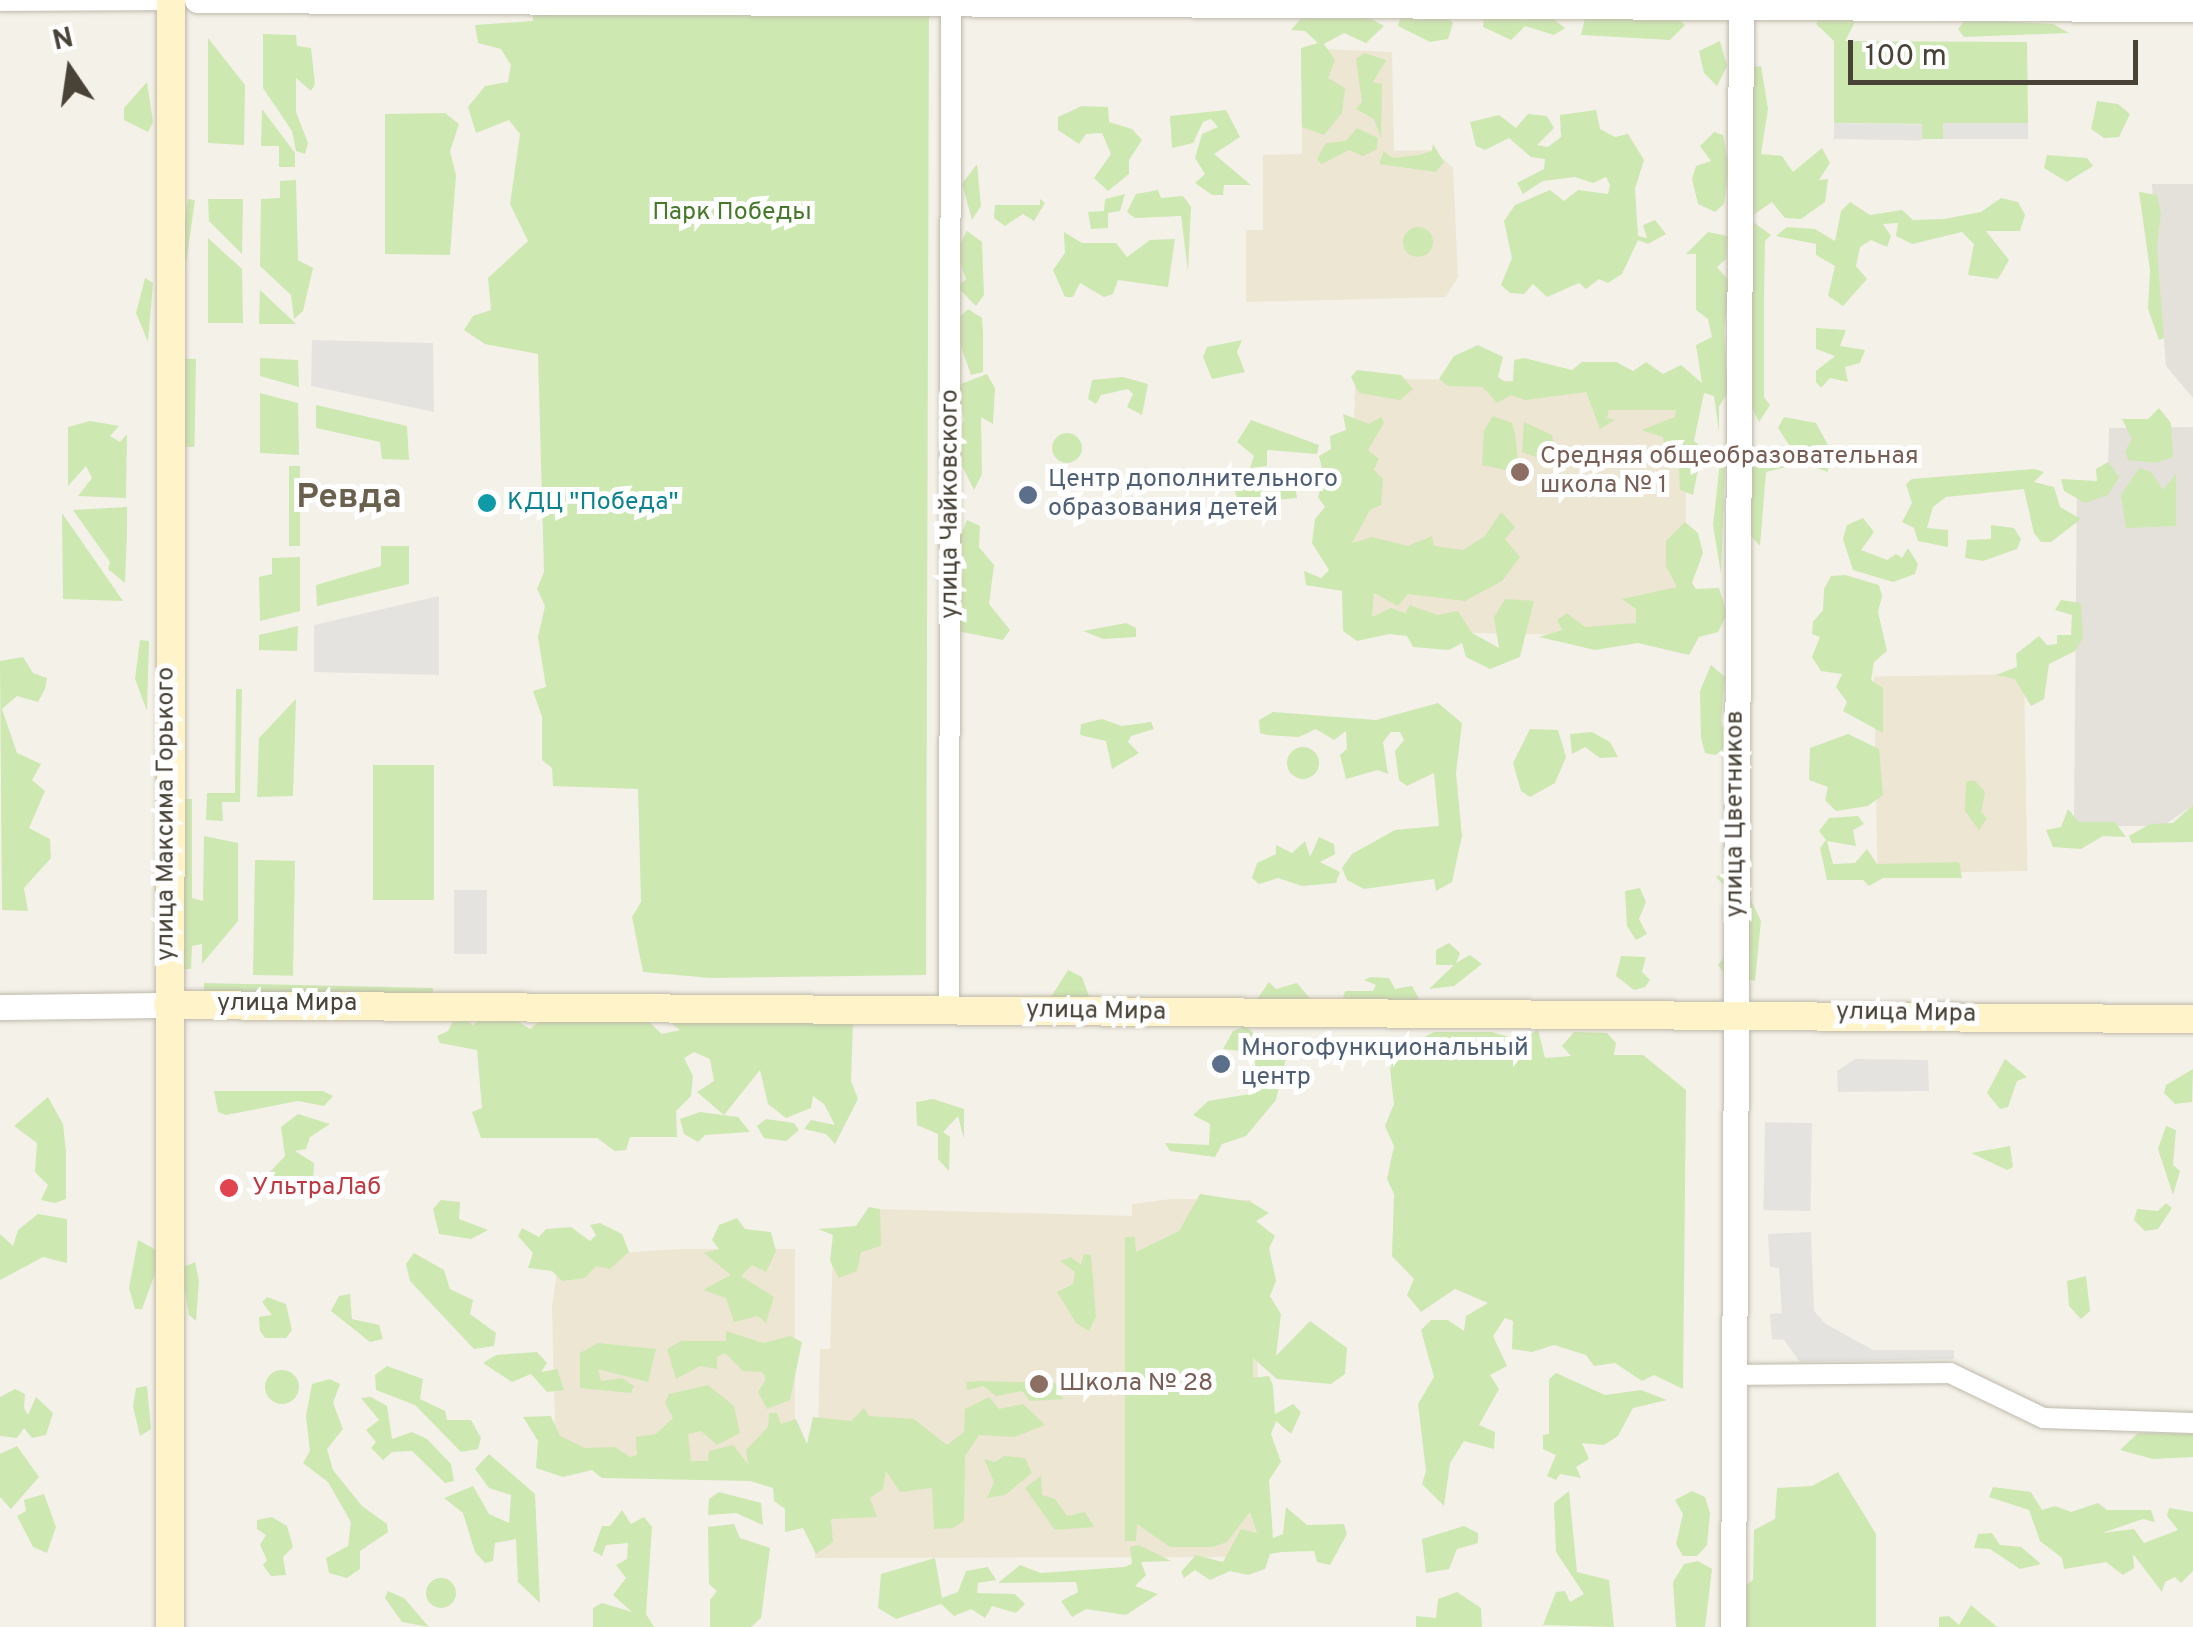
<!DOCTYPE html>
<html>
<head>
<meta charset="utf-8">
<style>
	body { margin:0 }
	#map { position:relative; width:2193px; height:1627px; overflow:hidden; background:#f4f1e9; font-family:Overpass,sans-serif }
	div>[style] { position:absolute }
	.industrial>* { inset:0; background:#e4e0da }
	.education>* { inset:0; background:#ede6d3; transform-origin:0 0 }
	.green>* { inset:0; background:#cee8b2; transform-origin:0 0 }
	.round { border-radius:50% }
	.parking>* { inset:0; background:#e5e3e0; transform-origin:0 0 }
	.roads { filter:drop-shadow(0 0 2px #bfb9ab) drop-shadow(0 0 2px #bfb9ab) }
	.minor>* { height:20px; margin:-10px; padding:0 10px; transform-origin:10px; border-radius:10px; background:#fff }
	.tertiary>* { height:25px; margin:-12.5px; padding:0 12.5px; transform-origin:12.5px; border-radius:12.5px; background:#fff }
	.secondary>* { height:28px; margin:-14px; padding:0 14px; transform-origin:14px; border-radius:14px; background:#fef3c9 }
	.dots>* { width:28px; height:28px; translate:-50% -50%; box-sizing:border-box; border:5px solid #fff; border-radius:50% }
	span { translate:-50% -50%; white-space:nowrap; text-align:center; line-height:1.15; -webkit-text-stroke:10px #fff; paint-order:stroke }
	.park-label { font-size:25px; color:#46792a }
	.education-label { font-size:25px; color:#785e54 }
	.left { translate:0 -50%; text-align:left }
	.service-label { font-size:25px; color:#4e5e75 }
	.culture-label { font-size:25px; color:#0d838f }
	.street-label { font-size:25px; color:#484237 }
	.health-label { font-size:25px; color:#be3a42 }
	.district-label { font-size:35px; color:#6a604e; font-weight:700 }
	.north { position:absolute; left:20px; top:20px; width:100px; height:100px; -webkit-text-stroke:8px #fff; paint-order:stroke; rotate:347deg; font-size:28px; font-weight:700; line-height:40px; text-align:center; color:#484237 }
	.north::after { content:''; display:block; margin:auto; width:35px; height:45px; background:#484237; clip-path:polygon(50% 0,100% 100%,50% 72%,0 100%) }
	.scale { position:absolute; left:1848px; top:40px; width:290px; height:45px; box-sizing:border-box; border:5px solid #484237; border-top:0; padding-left:12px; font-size:30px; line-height:35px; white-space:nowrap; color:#484237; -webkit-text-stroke:8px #fff; paint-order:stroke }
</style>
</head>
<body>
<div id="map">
	<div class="industrial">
		<i style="clip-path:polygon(2152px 184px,2193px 184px,2193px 398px,2166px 366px)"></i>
		<i style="clip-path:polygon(2193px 427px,2193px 805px,2163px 826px,2074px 826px,2077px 481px,2108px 481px,2109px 428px)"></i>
	</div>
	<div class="education">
		<i style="clip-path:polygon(1301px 48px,1392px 52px,1394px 151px,1433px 150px,1453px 168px,1458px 277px,1446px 297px,1246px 302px,1246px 230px,1263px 230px,1263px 155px,1302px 154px)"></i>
		<i style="left:1355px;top:378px;width:333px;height:253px;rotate:1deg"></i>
		<i style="left:2024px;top:674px;width:197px;height:150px;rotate:89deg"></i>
		<i style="clip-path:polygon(1171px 1199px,1251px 1200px,1265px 1557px,815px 1558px,820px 1349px,830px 1349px,833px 1248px,874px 1209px,1132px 1216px,1132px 1204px)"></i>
		<i style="clip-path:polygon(680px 1249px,795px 1249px,795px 1468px,556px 1463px,552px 1307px,559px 1257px)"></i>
	</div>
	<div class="green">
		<i style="clip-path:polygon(1520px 11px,1520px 20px,1547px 14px,1565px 28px,1554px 35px,1525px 26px,1511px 40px,1483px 27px,1484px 16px)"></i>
		<i style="clip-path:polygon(1440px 12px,1453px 23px,1448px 39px,1430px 42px,1398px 26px,1401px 16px,1420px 20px)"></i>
		<i style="clip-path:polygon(1671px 13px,1685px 25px,1670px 40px,1581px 35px,1585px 18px)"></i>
		<i style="clip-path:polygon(1849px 13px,1855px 22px,1845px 41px,2027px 42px,2028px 123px,1943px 124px,1943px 139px,1922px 139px,1922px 124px,1834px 123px,1834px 41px,1816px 24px,1819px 17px)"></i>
		<i style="clip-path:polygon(533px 15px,929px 16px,926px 975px,711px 978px,643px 972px,632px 917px,641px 902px,638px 789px,553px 786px,552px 768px,542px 760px,542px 717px,533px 691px,546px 687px,538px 637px,545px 606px,537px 589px,544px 572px,538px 354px,485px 344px,464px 330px,473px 316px,491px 310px,488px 278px,528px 241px,510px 204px,520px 134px,509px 120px,476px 133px,468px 107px,485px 86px,508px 82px,511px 65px,501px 49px,478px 43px,475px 25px,533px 21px)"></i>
		<i style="clip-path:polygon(1304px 15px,1366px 16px,1384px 26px,1366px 43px,1344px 33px,1324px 44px,1335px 60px,1328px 78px,1345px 88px,1342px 113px,1324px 135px,1302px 127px,1301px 48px,1318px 43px,1305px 31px,1291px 30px)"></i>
		<i style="clip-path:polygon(1966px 19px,2053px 24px,2069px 33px,1964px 37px,1958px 29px)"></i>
		<i style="clip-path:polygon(263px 34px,296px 35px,297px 46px,311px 48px,315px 84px,311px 91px,296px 78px,296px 112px,308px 143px,305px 154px,296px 151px,292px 131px,263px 88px)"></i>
		<i style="clip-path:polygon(208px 38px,245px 85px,244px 145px,208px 143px)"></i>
		<i style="clip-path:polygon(1720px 41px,1727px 66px,1717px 86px,1704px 73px,1699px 51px)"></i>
		<i style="clip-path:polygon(1364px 53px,1386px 60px,1373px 82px,1382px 84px,1381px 138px,1374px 119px,1356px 109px,1362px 102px,1356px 59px)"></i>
		<i style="clip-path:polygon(1761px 66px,1768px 109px,1761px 154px,1782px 156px,1793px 172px,1822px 148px,1830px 163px,1819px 180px,1828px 179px,1825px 202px,1801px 219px,1785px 218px,1772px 202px,1753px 215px,1742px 211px,1748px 68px)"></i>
		<i style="clip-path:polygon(147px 82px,153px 122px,148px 132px,124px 120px,124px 108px)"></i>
		<i style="clip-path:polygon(2097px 101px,2118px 104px,2130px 114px,2119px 137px,2104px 138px,2091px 129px)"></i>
		<i style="clip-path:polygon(1082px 106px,1108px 107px,1109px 122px,1132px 129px,1142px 140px,1129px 160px,1129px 174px,1108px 191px,1094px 178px,1111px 154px,1102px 133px,1086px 134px,1079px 144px,1058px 130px,1058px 117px)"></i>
		<i style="clip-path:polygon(262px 109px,295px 153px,295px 167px,279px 167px,279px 146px,261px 146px)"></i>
		<i style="clip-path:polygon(1226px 110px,1240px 137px,1214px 154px,1251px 185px,1224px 185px,1223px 195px,1212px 195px,1195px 183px,1205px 174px,1195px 158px,1202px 134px,1218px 127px,1211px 119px,1203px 122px,1193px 143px,1172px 148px,1170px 116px)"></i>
		<i style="clip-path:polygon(1596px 110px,1600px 129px,1615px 137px,1628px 134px,1644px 160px,1635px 189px,1638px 236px,1647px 238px,1643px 225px,1655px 220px,1666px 234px,1648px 244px,1638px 240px,1622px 274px,1608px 283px,1599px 279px,1586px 289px,1579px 283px,1547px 297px,1533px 284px,1524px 294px,1510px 293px,1501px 285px,1512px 258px,1504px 221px,1515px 205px,1550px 190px,1564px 201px,1578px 190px,1608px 194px,1610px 185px,1606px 177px,1593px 183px,1575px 177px,1543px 181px,1523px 194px,1517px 183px,1544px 169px,1545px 159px,1531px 157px,1509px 138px,1485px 150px,1476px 146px,1470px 122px,1499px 115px,1516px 128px,1528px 114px,1547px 116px,1554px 128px,1537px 145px,1548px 147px,1561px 137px,1560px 115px)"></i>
		<i style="clip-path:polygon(445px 113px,459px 124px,450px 151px,456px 175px,450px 255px,385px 254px,385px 114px)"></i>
		<i style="clip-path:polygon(1357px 128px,1378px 138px,1377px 149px,1363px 156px,1349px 150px,1322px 164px,1317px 159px,1326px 143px,1346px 141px)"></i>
		<i style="clip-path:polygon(1714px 132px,1723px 135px,1729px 167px,1724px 204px,1715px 212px,1698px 204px,1692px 179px,1696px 166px,1711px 161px,1700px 146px)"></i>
		<i style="clip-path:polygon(1433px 144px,1444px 162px,1436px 172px,1379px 164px,1384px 151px,1393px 158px,1419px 155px,1432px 151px)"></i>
		<i style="clip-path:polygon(2047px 155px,2087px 158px,2093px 166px,2067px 182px,2044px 168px)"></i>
		<i style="clip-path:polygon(977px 164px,981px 206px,972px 220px,962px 184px)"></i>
		<i style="clip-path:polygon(296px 180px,298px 260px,313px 268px,303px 311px,294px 319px,291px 295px,260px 266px,261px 199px,280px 198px,280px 181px)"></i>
		<i style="clip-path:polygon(1158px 190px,1161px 198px,1183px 196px,1191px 207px,1188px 272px,1181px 216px,1135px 218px,1127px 212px,1136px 194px)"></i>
		<i style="clip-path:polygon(2139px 192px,2157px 195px,2161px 213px,2157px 246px,2164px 338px,2159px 340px,2148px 309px,2150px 270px)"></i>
		<i style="clip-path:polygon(1125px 194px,1120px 211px,1108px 213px,1108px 228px,1091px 229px,1088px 212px,1104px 211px,1105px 199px)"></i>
		<i style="clip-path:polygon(2001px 198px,2018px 202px,2025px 215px,2020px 231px,1986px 231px,2009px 260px,1998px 279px,1968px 275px,1974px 244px,1962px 232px,1912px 244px,1896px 236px,1898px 223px,1883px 224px,1891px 236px,1887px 247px,1871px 240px,1860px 247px,1856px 266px,1867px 279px,1843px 306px,1828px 296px,1835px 266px,1816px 255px,1816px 244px,1776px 236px,1787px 227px,1815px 229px,1835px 241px,1841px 211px,1850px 202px,1870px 215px,1902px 210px,1913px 220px,1944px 219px,1981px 212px)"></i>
		<i style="left:188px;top:199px;width:7px;height:130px;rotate:8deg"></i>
		<i style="clip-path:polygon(208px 199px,243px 199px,242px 254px,209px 221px)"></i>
		<i style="clip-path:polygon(1040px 199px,1045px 203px,1034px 221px,1023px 214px,1005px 226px,994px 218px,995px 205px,1040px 205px)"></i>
		<i style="clip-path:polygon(1753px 222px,1771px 235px,1765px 241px,1764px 297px,1764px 397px,1770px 405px,1759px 422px,1749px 402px,1745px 228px)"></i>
		<i class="round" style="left:1403px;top:227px;width:30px;height:30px"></i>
		<i style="clip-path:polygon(967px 231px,982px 242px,984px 295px,976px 306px,957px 287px,966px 279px,956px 251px)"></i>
		<i style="clip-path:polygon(1064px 232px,1082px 243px,1116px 243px,1127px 257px,1150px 240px,1175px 239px,1168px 287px,1118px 280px,1113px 294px,1104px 297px,1080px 283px,1073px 297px,1065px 297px,1053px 270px,1065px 253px)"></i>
		<i style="clip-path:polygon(1708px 232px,1728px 236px,1726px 259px,1717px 267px,1730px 282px,1724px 329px,1728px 391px,1719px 407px,1719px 432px,1714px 396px,1704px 393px,1694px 441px,1708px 452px,1700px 460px,1693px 495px,1680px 490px,1679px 468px,1668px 463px,1663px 437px,1641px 430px,1675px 417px,1676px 410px,1609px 410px,1607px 418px,1615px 420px,1600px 429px,1586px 392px,1525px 400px,1511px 395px,1497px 403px,1483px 387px,1448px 386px,1439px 379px,1454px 356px,1478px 345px,1503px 357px,1498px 377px,1505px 382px,1513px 381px,1514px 360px,1524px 358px,1572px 370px,1582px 362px,1616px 362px,1633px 371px,1646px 362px,1663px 374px,1681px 365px,1702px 383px,1696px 345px,1712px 337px,1708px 319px,1696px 310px,1696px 254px,1686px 254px)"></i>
		<i style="clip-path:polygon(208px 238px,242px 269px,243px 323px,208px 323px)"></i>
		<i style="clip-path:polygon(145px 278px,153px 283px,148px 342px,136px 313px)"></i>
		<i style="clip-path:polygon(260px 290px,296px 324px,259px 324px)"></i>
		<i style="clip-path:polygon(968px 309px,982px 318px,983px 333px,983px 372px,971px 375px,953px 324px)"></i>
		<i style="clip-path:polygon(1816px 328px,1846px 330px,1840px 346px,1865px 350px,1860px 363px,1845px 367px,1848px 382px,1830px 378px,1821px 388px,1816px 382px,1816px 371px,1835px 356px,1816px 349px)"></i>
		<i style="clip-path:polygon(1242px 340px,1237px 352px,1245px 372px,1212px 379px,1203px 357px,1207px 347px)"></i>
		<i style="clip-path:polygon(260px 358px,298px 360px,299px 387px,260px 376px)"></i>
		<i style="left:196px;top:359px;width:88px;height:11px;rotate:91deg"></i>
		<i style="clip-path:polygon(1357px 370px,1401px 375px,1413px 389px,1400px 400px,1359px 393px,1351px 377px)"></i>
		<i style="clip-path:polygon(987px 374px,995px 388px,993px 424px,981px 417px,982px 474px,974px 490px,953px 448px,964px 419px,957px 393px,961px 384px)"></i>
		<i style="clip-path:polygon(1123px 377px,1148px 384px,1142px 415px,1127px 407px,1133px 394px,1128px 389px,1101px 395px,1096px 404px,1088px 399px,1092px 380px)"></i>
		<i style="clip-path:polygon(260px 393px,298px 403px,299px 455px,260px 453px)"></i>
		<i style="clip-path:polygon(316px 405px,407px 426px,409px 460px,382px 459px,380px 442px,316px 428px)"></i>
		<i style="clip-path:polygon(2159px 408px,2171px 423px,2173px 457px,2156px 463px,2128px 460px,2125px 451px,2132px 439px,2122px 419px,2148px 419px)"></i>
		<i style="clip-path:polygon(1343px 414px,1369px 424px,1381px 417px,1384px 423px,1368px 450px,1379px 459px,1374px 470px,1383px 479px,1381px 505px,1370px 510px,1352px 543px,1372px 537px,1408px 546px,1432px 536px,1434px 546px,1463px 550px,1485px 536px,1501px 512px,1515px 527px,1505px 539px,1520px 557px,1502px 581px,1465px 601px,1408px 594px,1398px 606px,1374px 593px,1372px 617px,1391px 608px,1405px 613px,1410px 605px,1437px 615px,1458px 611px,1472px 633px,1499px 648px,1494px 617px,1505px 599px,1534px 601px,1520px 657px,1490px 669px,1466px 657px,1462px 643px,1449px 650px,1413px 647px,1407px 636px,1389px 634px,1357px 641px,1343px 631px,1342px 591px,1306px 585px,1304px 571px,1321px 578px,1329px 570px,1312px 543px,1315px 519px,1325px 507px,1318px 497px,1324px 477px,1319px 456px,1331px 449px,1330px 436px,1346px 430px)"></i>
		<i style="clip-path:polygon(1493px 416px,1512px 423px,1515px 434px,1518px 460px,1505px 470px,1482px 465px,1484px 430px)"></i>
		<i style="clip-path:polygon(1784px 417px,1816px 423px,1828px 445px,1828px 472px,1811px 466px,1796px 445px,1791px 448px,1778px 428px)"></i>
		<i style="clip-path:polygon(1251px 420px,1319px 445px,1317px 454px,1267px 450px,1267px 466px,1250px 468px,1254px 456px,1237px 442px)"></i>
		<i style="clip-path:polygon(90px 421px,119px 426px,110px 436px,120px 442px,127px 434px,126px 498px,78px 496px,92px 478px,86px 466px,68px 486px,68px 427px)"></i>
		<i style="clip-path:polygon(1524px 422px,1552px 435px,1554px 444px,1545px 449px,1549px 462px,1522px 452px)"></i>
		<i class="round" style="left:1052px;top:433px;width:30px;height:30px"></i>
		<i style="clip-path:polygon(1760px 448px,1787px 450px,1790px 457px,1786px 467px,1766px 472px,1760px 546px,1744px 528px,1746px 462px)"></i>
		<i style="clip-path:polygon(1721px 453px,1725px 468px,1721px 574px,1713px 525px)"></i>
		<i style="clip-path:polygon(2108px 462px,2119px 477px,2108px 495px,2085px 503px,2064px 491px,2061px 479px,2097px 481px,2096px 469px)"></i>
		<i style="left:289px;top:466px;width:11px;height:80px"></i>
		<i style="clip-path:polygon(2139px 468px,2151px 472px,2163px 490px,2176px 474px,2176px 526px,2126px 528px,2121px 495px)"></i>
		<i style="clip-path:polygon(2035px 469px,2044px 472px,2034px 482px,2054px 487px,2060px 507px,2081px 519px,2051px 542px,2041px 542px,2034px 533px,2024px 489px,1946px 497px,1933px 507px,1927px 528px,1948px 530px,1948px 547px,1918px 541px,1914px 528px,1902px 522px,1912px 503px,1906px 484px,1912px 479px)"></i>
		<i style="clip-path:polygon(1265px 473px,1294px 481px,1297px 498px,1253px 502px,1244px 520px,1235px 492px,1249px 475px)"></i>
		<i style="clip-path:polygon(127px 507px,127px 533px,125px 583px,108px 569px,110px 562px,73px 510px)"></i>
		<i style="clip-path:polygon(62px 513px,123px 601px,63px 599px)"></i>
		<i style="clip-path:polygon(1863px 518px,1874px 532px,1861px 550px,1887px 560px,1896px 554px,1902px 558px,1908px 548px,1918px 564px,1915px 574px,1893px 582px,1853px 570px,1843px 539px,1847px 525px)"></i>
		<i style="clip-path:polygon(967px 520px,980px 526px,979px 547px,994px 565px,989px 604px,1010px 630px,1003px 640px,957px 631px,963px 569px,958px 542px)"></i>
		<i style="clip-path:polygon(1685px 522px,1698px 533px,1703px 553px,1692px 583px,1696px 589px,1719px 588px,1727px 614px,1718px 632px,1699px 637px,1689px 655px,1638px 643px,1595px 650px,1539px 637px,1562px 630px,1557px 620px,1567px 613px,1585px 627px,1636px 623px,1636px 609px,1622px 599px,1677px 587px,1666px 566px,1666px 541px)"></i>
		<i style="clip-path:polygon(1991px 525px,2014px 528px,2021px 539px,2017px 549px,1983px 561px,1965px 558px,1967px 540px,1991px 539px)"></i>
		<i style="clip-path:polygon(381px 546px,409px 546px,409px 584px,317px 606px,316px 585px,381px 566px)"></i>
		<i style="clip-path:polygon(300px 557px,300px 611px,260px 621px,259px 577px,272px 574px,272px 558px)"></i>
		<i style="clip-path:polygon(1845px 575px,1879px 585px,1882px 596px,1878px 612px,1887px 651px,1874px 662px,1871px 680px,1883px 688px,1883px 733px,1843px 711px,1847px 702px,1836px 687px,1842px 674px,1821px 671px,1812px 657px,1820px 637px,1812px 634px,1813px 622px,1823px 610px,1824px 589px,1831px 576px)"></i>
		<i style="clip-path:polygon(2061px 600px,2081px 603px,2083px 638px,2075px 651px,2049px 664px,2044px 699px,2031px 706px,2015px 679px,1996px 675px,2017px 667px,2016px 654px,2039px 636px,2047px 645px,2057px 644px,2057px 635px,2071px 635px,2072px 615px,2055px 610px)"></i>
		<i style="clip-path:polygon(1126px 623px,1136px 628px,1136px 637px,1103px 639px,1083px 631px)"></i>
		<i style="clip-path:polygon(298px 626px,297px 651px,259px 650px,259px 635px)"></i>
		<i style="clip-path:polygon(140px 640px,149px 641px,147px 711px,135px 679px)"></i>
		<i style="clip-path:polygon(23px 657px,33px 673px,47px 678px,45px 689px,38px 702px,17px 696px,2px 709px,17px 753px,41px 764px,32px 780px,45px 791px,29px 828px,50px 839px,51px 858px,24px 888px,28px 911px,2px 910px,0 661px)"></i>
		<i style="clip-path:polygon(1711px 665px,1725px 677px,1721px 721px,1727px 745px,1716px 755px,1705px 753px,1701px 738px,1700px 691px)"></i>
		<i style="clip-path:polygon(236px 689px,242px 689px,240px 802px,222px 802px,223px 821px,206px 820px,207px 793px,235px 793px)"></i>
		<i style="clip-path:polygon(296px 699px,293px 796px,257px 797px,259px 738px)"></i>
		<i style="clip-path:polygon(1438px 703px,1462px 723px,1456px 773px,1462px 836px,1452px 882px,1436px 891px,1434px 879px,1364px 889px,1347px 880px,1342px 868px,1352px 854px,1395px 830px,1439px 826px,1434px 773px,1407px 786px,1399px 780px,1395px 751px,1404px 740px,1400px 732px,1391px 732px,1383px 742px,1388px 774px,1378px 770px,1346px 779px,1340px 755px,1347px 749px,1346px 731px,1334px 740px,1316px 729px,1299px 737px,1267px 735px,1260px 733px,1259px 720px,1273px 712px,1376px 720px)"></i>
		<i style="clip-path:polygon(1102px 719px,1122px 726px,1151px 722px,1154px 729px,1131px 736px,1128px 742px,1139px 753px,1112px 769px,1106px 741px,1080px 735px,1081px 724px)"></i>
		<i style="clip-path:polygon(1530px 729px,1558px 730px,1566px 757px,1555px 783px,1530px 797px,1521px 791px,1513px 763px)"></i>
		<i style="clip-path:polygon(1592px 732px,1610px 742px,1618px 757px,1600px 758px,1585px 747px,1572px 754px,1570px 734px)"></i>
		<i style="clip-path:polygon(1848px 734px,1879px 749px,1883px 795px,1868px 806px,1836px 811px,1825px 800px,1828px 787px,1809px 780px,1810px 748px)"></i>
		<i class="round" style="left:1287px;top:747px;width:32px;height:32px"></i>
		<i style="left:373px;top:765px;width:61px;height:135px"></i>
		<i style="clip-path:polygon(1974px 780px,1985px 792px,1981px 812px,1987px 818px,1979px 830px,1965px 811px,1966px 782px)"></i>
		<i style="clip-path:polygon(182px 799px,192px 799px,192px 898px,203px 901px,204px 836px,238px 843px,238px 921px,202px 964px,202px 944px,192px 946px,191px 969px,184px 969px)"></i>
		<i style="clip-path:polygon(2193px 805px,2193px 842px,2132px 843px,2129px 836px,2150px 824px,2173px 823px)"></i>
		<i style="clip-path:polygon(2068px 809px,2079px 822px,2115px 822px,2126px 837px,2103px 836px,2081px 849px,2053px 847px,2046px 830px,2061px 827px)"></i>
		<i style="clip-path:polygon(1858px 816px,1864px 824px,1853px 830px,1856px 846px,1827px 841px,1833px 864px,1855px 863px,1867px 849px,1877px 864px,1959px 862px,1962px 878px,1883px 878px,1869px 886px,1863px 880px,1827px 880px,1820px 848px,1826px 840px,1819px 831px,1829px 818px)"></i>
		<i style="clip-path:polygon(1319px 837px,1334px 844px,1335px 854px,1320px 862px,1340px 872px,1336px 883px,1302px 886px,1278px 878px,1259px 884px,1252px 878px,1257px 863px,1276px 854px,1276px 845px,1292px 853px,1305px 841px,1310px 857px)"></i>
		<i style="left:255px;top:860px;width:40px;height:115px;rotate:1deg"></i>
		<i style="clip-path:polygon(1736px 864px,1751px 872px,1746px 890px,1761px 921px,1755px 981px,1726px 976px,1718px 965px,1725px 955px,1727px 888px,1716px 877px)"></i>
		<i style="clip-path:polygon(1640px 888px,1646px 902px,1639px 919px,1647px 934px,1636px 940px,1627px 926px,1625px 891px)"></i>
		<i style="clip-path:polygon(1449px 943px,1460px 953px,1456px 963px,1470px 955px,1482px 964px,1454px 986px,1429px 989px,1454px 965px,1436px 965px,1436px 950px)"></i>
		<i style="clip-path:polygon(1621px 956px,1646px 957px,1642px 972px,1650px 980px,1645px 987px,1634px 990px,1616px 976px)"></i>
		<i style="clip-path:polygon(1068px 970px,1082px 977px,1090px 999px,1051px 997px)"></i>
		<i style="clip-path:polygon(1370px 977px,1389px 978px,1395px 989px,1412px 986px,1419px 999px,1413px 1006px,1342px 1002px,1345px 991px,1373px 991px,1376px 985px,1364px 980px)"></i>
		<i style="clip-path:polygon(1269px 982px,1276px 989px,1297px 983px,1312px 1001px,1255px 1002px)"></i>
		<i style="clip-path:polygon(204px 983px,433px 988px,433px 994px,204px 991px)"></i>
		<i style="clip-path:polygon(457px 1013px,473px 1025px,484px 1016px,512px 1017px,530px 1029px,541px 1020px,649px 1022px,662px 1034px,680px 1030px,666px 1019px,853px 1021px,851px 1081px,858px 1099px,835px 1144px,826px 1134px,804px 1129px,811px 1120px,835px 1125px,824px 1104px,813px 1096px,811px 1108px,786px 1118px,768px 1104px,760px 1070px,724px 1115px,697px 1092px,714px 1081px,710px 1059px,694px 1052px,684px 1058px,693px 1076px,691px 1096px,676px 1111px,677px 1137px,630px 1137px,626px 1150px,615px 1151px,597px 1138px,481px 1138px,472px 1112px,482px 1108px,477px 1050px,440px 1043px,437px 1036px,448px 1031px)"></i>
		<i style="clip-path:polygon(1245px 1026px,1261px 1039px,1281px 1042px,1286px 1058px,1276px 1100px,1246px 1136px,1222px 1144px,1215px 1157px,1170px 1151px,1165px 1143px,1209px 1145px,1210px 1124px,1193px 1115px,1208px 1101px,1256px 1093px,1255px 1053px,1223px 1049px,1233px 1031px)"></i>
		<i style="clip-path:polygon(1538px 1030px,1545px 1058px,1571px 1056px,1562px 1046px,1574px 1032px,1607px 1033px,1616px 1043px,1614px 1055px,1643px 1055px,1686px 1090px,1683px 1389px,1654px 1375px,1642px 1381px,1615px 1363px,1594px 1366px,1586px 1355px,1554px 1345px,1532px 1352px,1512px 1349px,1513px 1321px,1505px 1318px,1493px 1336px,1507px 1366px,1490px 1375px,1499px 1389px,1479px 1425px,1495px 1432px,1494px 1449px,1464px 1441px,1450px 1463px,1444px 1506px,1422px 1484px,1426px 1471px,1418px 1404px,1434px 1377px,1421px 1330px,1431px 1320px,1448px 1320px,1464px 1331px,1466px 1316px,1488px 1303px,1455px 1289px,1421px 1312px,1407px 1295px,1414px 1279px,1392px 1256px,1394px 1194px,1387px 1179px,1394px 1146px,1385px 1126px,1394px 1104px,1390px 1069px,1396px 1052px,1417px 1052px,1419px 1040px,1434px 1032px,1492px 1032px,1519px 1040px)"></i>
		<i style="clip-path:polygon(2005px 1059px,2027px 1077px,2017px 1081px,2008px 1107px,2000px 1109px,1987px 1093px)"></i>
		<i style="clip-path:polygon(2193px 1069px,2192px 1102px,2175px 1104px,2164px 1093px,2166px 1085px)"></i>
		<i style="clip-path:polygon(214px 1091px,323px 1091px,333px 1096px,324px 1106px,298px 1101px,226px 1115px,218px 1112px)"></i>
		<i style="clip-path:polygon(48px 1097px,63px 1124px,66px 1152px,66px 1199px,55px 1203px,41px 1200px,48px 1185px,35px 1172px,37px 1143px,14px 1126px)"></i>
		<i style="clip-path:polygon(933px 1099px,964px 1109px,964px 1139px,958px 1116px,943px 1132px,950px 1137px,949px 1171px,938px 1159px,938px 1134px,917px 1125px,916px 1102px)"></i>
		<i style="clip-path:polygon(700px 1112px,738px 1117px,750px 1132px,705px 1135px,698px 1142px,684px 1134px,680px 1119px)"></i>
		<i style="clip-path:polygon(298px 1114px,330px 1124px,310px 1137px,306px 1149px,295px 1151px,314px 1163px,313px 1179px,273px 1189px,268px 1174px,285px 1156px,281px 1127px)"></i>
		<i style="clip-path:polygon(766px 1119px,794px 1123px,799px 1130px,786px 1141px,764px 1138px,757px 1126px)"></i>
		<i style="clip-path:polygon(2166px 1126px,2176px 1130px,2173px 1165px,2180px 1171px,2173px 1195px,2158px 1149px)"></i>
		<i style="clip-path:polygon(2010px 1146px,2013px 1167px,2007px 1170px,1971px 1153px)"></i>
		<i style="clip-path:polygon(1200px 1194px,1251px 1202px,1269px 1213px,1256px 1221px,1275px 1236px,1269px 1248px,1276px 1281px,1270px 1296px,1281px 1314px,1276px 1356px,1310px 1321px,1347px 1348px,1345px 1374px,1331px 1384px,1277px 1379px,1253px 1358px,1253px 1378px,1269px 1376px,1273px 1386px,1275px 1414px,1293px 1404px,1301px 1412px,1291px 1434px,1276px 1421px,1271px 1434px,1281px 1462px,1269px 1480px,1273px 1538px,1283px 1534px,1286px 1507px,1307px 1525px,1344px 1524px,1347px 1534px,1330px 1565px,1317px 1562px,1314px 1551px,1282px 1552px,1270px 1554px,1265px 1569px,1248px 1575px,1230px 1571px,1210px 1580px,1195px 1570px,1184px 1578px,1181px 1572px,1196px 1555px,1223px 1562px,1241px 1529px,1257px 1533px,1250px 1512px,1227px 1542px,1213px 1547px,1170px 1547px,1137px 1524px,1136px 1541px,1125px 1541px,1125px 1237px,1135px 1237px,1136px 1252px,1179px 1231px)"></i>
		<i style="clip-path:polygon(441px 1200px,460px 1202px,459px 1219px,488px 1230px,471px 1239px,439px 1234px,433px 1209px)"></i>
		<i style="clip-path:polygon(2166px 1203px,2172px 1208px,2158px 1229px,2145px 1231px,2134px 1220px,2137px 1209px,2158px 1211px)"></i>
		<i style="clip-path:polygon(869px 1207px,880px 1209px,881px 1246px,861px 1252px,857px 1271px,839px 1278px,830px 1261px,833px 1235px,818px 1229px,856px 1226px)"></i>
		<i style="clip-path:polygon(38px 1214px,67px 1219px,67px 1263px,43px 1257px,0 1280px,0 1234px,13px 1246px,18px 1230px)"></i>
		<i style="clip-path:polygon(737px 1218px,745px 1229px,771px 1232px,776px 1251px,766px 1272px,752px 1265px,741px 1276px,774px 1297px,766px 1323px,758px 1316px,734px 1322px,726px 1298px,703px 1290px,731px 1275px,704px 1253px,719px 1249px,712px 1240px,719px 1225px)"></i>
		<i style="clip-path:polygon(600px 1223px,622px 1234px,629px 1252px,610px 1269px,596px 1266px,585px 1278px,562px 1281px,552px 1271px,528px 1268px,533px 1253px,518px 1236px,522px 1228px,539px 1237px,546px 1229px,571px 1227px,590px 1241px,596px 1235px,590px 1225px)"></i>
		<i style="clip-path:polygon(138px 1240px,156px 1250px,159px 1263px,142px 1309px,135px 1309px,129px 1288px)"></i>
		<i style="clip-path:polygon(414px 1253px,444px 1270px,450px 1289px,473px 1300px,470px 1314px,496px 1333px,494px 1346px,474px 1349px,410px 1281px,406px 1264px)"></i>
		<i style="clip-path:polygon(1084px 1254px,1091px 1255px,1096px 1317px,1089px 1331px,1076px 1323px,1057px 1292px,1073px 1284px,1075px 1272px,1060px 1261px,1071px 1257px,1081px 1265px)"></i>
		<i style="clip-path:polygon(195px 1262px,199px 1280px,196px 1321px,189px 1315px,183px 1279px,184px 1267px)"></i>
		<i style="clip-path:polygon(2086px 1276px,2090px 1311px,2081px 1319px,2069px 1306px,2067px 1281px)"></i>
		<i style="clip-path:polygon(350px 1294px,352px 1319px,379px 1325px,383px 1339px,370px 1342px,331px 1311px,339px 1296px)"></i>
		<i style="clip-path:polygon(267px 1297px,286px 1304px,292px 1330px,286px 1338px,265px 1338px,260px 1331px,259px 1317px,272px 1315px,262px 1302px)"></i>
		<i style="clip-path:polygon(726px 1331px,763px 1343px,790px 1336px,802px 1342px,790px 1400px,767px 1409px,758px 1392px,766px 1379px,762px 1372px,743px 1371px,725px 1353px,717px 1357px,717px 1369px,700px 1366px,676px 1379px,667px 1349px,681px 1341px,726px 1341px)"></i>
		<i style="clip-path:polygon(598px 1343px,656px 1349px,648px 1382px,598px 1369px,601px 1381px,622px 1378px,634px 1386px,631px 1393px,580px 1388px,580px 1353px)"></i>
		<i style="clip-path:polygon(537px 1352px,547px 1363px,541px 1372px,557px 1369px,564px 1390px,547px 1392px,531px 1374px,512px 1382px,483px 1363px,496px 1355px)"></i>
		<i style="clip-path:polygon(387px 1366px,423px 1379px,420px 1399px,445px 1411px,447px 1420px,471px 1420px,481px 1438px,478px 1449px,461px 1452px,415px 1405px,376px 1390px,375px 1375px)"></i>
		<i class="round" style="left:265px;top:1370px;width:34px;height:34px"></i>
		<i style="clip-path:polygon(1556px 1373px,1605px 1395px,1641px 1390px,1667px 1400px,1633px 1408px,1618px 1436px,1604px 1445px,1582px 1443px,1589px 1459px,1576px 1467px,1581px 1478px,1560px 1474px,1556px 1480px,1547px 1476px,1556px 1455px,1543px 1449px,1543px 1435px,1549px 1434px,1549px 1379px)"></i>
		<i style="clip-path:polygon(330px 1379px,340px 1384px,333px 1403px,343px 1429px,327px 1449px,333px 1470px,362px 1506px,387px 1524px,388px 1532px,360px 1551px,360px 1569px,347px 1578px,329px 1573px,326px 1558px,348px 1546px,351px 1522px,328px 1482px,303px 1463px,310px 1451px,306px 1416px,312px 1384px)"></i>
		<i style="clip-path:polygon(981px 1381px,1057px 1383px,1062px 1389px,1055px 1393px,1065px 1399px,1030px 1401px,1022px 1391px,996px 1396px,983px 1386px,967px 1390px,966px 1382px)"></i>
		<i style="clip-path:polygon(708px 1385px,734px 1406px,740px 1433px,717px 1445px,701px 1431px,688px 1434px,691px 1461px,708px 1461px,709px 1451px,733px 1445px,748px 1464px,746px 1450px,768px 1427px,769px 1413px,777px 1413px,781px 1424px,796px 1419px,807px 1444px,813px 1417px,851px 1421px,864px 1408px,869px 1416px,914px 1419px,947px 1445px,964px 1432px,965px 1409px,989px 1397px,999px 1409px,1023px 1404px,1045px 1425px,1015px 1437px,979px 1435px,965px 1456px,964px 1521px,953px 1528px,934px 1529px,932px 1488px,900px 1492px,886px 1471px,883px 1489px,870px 1498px,877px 1517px,831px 1519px,833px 1542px,816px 1554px,803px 1528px,785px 1532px,785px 1509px,774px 1501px,773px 1488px,750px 1481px,602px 1478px,592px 1470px,563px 1477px,536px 1468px,538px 1441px,523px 1417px,551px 1416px,560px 1436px,585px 1448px,615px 1447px,630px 1457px,637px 1455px,636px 1437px,656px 1434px,673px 1418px,665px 1403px,669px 1394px)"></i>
		<i style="clip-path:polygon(147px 1386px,151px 1429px,140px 1436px,133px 1406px,136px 1388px)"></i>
		<i style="clip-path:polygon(15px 1389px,25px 1394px,24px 1408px,28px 1415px,36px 1397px,53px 1413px,46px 1435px,32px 1438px,24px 1428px,17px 1438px,0 1436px,0 1397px)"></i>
		<i style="clip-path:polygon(371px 1397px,387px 1406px,392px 1439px,412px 1432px,427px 1439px,451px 1464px,454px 1481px,445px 1483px,412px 1451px,392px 1452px,383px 1460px,371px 1448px,376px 1442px,366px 1430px,379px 1420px,361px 1398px)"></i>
		<i style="clip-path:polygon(2138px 1433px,2193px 1434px,2193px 1457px,2153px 1459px,2120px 1450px)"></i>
		<i style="clip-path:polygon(17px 1446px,39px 1477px,11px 1509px,0 1497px,0 1454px)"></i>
		<i style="clip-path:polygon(489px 1454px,535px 1494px,540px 1603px,518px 1582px,516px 1539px,495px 1543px,493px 1561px,485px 1563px,475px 1552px,463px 1513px,444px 1498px,473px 1486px,489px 1514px,509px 1523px,511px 1495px,489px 1488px,475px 1469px)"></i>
		<i style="clip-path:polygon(1004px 1456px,1025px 1458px,1032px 1473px,1005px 1495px,987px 1498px,994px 1482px,984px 1459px,995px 1462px)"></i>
		<i style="clip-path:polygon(1838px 1472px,1876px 1534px,1876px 1627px,1739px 1627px,1743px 1587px,1753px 1580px,1754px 1530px,1775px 1519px,1777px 1488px,1812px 1486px)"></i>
		<i style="clip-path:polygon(1041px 1476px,1042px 1495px,1055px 1499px,1067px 1516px,1085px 1512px,1094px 1527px,1055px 1530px,1025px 1488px)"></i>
		<i style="clip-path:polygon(1993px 1487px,2031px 1492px,2042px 1510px,2055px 1506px,2071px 1512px,2098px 1503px,2107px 1510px,2151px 1510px,2155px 1522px,2143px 1519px,2102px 1533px,2134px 1529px,2144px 1543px,2178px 1530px,2167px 1516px,2169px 1508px,2193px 1512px,2193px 1571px,2181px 1583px,2175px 1577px,2165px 1582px,2162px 1592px,2133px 1554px,2134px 1568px,2123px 1575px,2106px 1562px,2064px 1569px,2062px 1558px,2040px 1541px,2029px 1510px,1989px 1497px)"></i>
		<i style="clip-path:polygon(1569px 1491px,1577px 1572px,1609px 1580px,1614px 1627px,1543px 1625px,1556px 1592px,1565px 1591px,1570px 1602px,1584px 1594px,1556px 1552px,1554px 1503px)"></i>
		<i style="clip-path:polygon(1692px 1491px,1705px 1497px,1710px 1513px,1707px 1545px,1697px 1556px,1683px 1556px,1676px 1544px,1683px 1514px,1675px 1500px)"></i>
		<i style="clip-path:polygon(719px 1492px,761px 1503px,763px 1525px,736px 1513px,708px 1515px,709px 1499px)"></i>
		<i style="clip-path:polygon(44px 1494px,56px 1527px,47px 1553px,33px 1547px,17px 1516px,26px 1511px,24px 1500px)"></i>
		<i style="clip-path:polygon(622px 1510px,631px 1524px,644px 1517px,652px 1527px,646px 1614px,654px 1627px,593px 1627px,593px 1608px,602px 1603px,632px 1612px,613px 1595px,626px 1578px,616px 1565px,627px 1559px,628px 1543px,606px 1545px,602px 1556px,593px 1551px,602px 1526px,610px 1526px)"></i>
		<i style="clip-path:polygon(272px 1517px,287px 1526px,293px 1547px,283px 1557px,286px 1575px,271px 1576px,263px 1565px,267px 1560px,260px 1545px,266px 1535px,257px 1529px,257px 1520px)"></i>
		<i style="clip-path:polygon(734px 1524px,740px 1538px,770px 1548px,761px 1618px,751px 1627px,710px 1627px,710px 1600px,717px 1591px,709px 1584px,708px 1527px)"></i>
		<i style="clip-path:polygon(1464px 1526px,1478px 1533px,1478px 1543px,1457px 1549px,1449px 1569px,1426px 1573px,1422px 1539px)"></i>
		<i style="clip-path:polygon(1992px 1533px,2000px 1545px,2021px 1547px,2041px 1564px,2020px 1569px,1990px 1549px,1974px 1548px,1978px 1534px)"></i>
		<i style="clip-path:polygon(1139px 1545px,1171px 1561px,1141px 1562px,1146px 1575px,1135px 1586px,1158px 1594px,1126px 1615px,1086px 1609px,1072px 1617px,1061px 1601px,1078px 1592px,1076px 1582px,998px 1583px,1020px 1565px,1041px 1573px,1124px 1567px,1132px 1564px,1130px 1547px)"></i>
		<i style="clip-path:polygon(935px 1558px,942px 1598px,958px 1592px,966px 1571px,988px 1567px,996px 1580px,978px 1583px,977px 1593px,1015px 1594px,1025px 1604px,1016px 1613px,992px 1606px,985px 1618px,971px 1609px,954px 1616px,941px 1604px,896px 1619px,878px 1608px,881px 1574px)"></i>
		<i style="clip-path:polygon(1698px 1561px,1712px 1569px,1705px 1627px,1676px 1627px,1673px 1582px,1684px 1564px)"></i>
		<i class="round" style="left:426px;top:1578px;width:30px;height:30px"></i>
		<i style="clip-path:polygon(388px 1591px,404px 1598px,429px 1627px,402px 1622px,385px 1598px)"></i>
		<i style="clip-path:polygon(1457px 1592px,1481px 1608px,1482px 1627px,1416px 1627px,1416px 1616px,1436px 1618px,1438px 1599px)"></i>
		<i style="clip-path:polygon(1971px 1605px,1997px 1627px,1939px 1627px,1939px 1617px,1949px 1616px,1959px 1625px)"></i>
	</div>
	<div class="parking">
		<i style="left:1834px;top:123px;width:88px;height:16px;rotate:1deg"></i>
		<i style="left:2028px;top:123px;width:16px;height:85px;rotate:90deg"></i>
		<i style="clip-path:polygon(312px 340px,433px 343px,434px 412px,311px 386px)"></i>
		<i style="clip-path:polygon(439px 596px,439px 675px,314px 672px,314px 625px)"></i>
		<i style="left:454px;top:890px;width:33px;height:64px"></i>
		<i style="clip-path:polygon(1855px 1059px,1928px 1060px,1929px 1091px,1838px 1092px,1837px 1071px)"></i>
		<i style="left:1812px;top:1123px;width:88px;height:47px;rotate:91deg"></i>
		<i style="clip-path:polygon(1811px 1232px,1814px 1311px,1826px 1324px,1873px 1350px,1954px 1350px,1954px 1359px,1800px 1362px,1784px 1340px,1772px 1339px,1770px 1314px,1782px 1313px,1779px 1268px,1770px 1267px,1768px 1234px)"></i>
	</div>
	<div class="roads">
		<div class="minor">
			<i style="left:0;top:1px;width:164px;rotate:-0.3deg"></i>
			<i style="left:949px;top:1009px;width:1009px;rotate:-89.89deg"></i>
			<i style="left:1733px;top:1375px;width:217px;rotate:-0.5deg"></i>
			<i style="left:1950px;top:1373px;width:103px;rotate:25.8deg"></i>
			<i style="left:2043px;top:1418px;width:150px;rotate:1.9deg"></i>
		</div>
		<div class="tertiary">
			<i style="left:197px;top:0;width:1996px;rotate:0.26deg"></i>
			<i style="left:0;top:1007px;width:168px;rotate:-0.7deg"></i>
			<i style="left:1733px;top:1627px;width:1627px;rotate:-89.72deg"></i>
		</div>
		<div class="secondary">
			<i style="left:168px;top:1005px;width:2025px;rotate:0.4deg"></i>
			<i style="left:170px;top:1627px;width:1627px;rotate:-89.96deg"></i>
		</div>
	</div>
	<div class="dots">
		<i style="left:1520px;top:472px;background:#8d6e63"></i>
		<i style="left:1028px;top:495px;background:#5c6f8a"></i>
		<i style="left:487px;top:503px;background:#0f9aa8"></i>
		<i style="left:1221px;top:1064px;background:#5c6f8a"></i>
		<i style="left:229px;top:1188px;background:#e0444e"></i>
		<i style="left:1039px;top:1384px;background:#8d6e63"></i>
	</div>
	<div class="park-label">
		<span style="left:732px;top:213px">Парк Победы</span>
	</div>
	<div class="education-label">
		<span class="left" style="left:1540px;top:472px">Средняя общеобразовательная<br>школа № 1</span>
		<span class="left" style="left:1059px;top:1384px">Школа № 28</span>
	</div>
	<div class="service-label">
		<span class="left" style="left:1048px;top:495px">Центр дополнительного<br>образования детей</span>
		<span class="left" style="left:1241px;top:1064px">Многофункциональный<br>центр</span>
	</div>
	<div class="culture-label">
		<span class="left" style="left:507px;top:503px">КДЦ "Победа"</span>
	</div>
	<div class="street-label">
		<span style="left:951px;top:504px;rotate:-90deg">улица Чайковского</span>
		<span style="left:167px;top:814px;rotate:-90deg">улица Максима Горького</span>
		<span style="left:1736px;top:814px;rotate:-90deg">улица Цветников</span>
		<span style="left:287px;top:1004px">улица Мира</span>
		<span style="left:1096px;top:1012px;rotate:1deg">улица Мира</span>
		<span style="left:1906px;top:1014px;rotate:1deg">улица Мира</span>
	</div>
	<div class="health-label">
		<span class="left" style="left:252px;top:1188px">УльтраЛаб</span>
	</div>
	<div class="district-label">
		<span style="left:349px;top:498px">Ревда</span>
	</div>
	<div class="north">N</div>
	<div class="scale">100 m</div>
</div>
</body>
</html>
